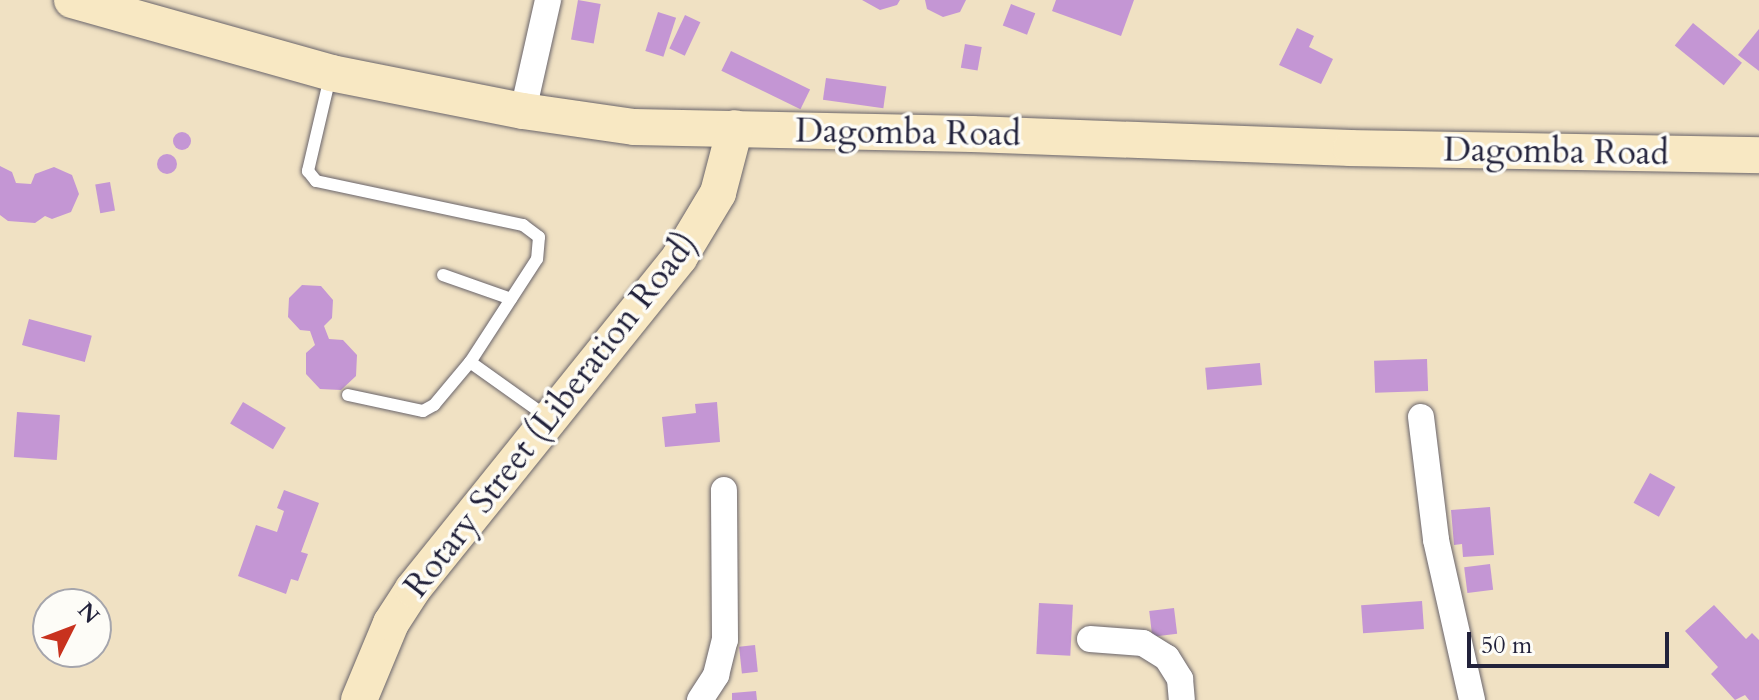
<!DOCTYPE html>
<html>
<head>
<meta charset="utf-8">
<style>
	body { margin:0 }
	#map { position:relative; width:1759px; height:700px; overflow:hidden; background:#f0e1c3; font-family:Cardo,serif }
	div>[style] { position:absolute }
	.building>* { inset:0; background:#c496d4; transform-origin:0 0 }
	.round { border-radius:50% }
	.roads { filter:drop-shadow(0 0 2px #6a656b) drop-shadow(0 0 2px #6a656b) }
	.lane>* { height:12px; margin:-6px; padding:0 6px; transform-origin:6px; border-radius:6px; background:#fff }
	.street>* { height:26px; margin:-13px; padding:0 13px; transform-origin:13px; border-radius:13px; background:#fff }
	.secondary>* { height:36px; margin:-18px; padding:0 18px; transform-origin:18px; border-radius:18px; background:#f8e8c3 }
	span { translate:-50% -50%; white-space:nowrap; text-align:center; line-height:1.15; -webkit-text-stroke:7px #fdfcf7; paint-order:stroke }
	.street-label { font-size:34px; color:#22223b }
	.north { position:absolute; left:32px; top:588px; width:80px; height:80px; box-sizing:border-box; background:#fdfcf7; border:2px solid #a5a5ac; border-radius:50%; rotate:48deg; font-size:22px; font-weight:700; line-height:32px; text-align:center; color:#22223b }
	.north::after { content:''; display:block; margin:auto; width:28px; height:36px; background:#c8321e; clip-path:polygon(50% 0,100% 100%,50% 72%,0 100%) }
	.scale { position:absolute; left:1467px; top:632px; width:202px; height:36px; box-sizing:border-box; border:4px solid #22223b; border-top:0; padding-left:10px; font-size:24px; line-height:28px; white-space:nowrap; color:#22223b; -webkit-text-stroke:6px #fdfcf7; paint-order:stroke }
</style>
</head>
<body>
<div id="map">
	<div class="building">
		<i style="left:578px;top:0;width:23px;height:40px;rotate:10deg"></i>
		<i style="clip-path:polygon(862px 0,900px 0,897px 5px,880px 10px)"></i>
		<i style="clip-path:polygon(925px 0,966px 0,960px 12px,943px 17px,927px 9px)"></i>
		<i style="clip-path:polygon(1056px 0,1134px 0,1121px 36px,1052px 11px)"></i>
		<i style="left:1011px;top:4px;width:26px;height:23px;rotate:21deg"></i>
		<i style="left:658px;top:12px;width:19px;height:41px;rotate:18deg"></i>
		<i style="left:685px;top:15px;width:17px;height:37px;rotate:25deg"></i>
		<i style="left:1693px;top:23px;width:63px;height:29px;rotate:39deg"></i>
		<i style="clip-path:polygon(1297px 28px,1314px 36px,1309px 47px,1333px 59px,1321px 84px,1279px 65px)"></i>
		<i style="clip-path:polygon(1759px 29px,1759px 71px,1738px 55px)"></i>
		<i style="left:965px;top:44px;width:17px;height:24px;rotate:10deg"></i>
		<i style="left:731px;top:51px;width:88px;height:22px;rotate:26deg"></i>
		<i style="left:826px;top:78px;width:61px;height:22px;rotate:8deg"></i>
		<i class="round" style="left:173px;top:132px;width:18px;height:18px"></i>
		<i class="round" style="left:157px;top:154px;width:20px;height:20px"></i>
		<i style="clip-path:polygon(0 166px,12px 172px,16px 183px,31px 184px,35px 174px,54px 167px,72px 175px,79px 194px,71px 212px,52px 219px,45px 216px,35px 223px,8px 221px,0 215px)"></i>
		<i style="left:110px;top:182px;width:29px;height:15px;rotate:80deg"></i>
		<i style="clip-path:polygon(302px 285px,321px 286px,333px 300px,332px 318px,324px 326px,329px 339px,343px 340px,357px 355px,356px 376px,341px 390px,320px 389px,306px 374px,306px 353px,315px 345px,310px 331px,300px 330px,288px 317px,289px 298px)"></i>
		<i style="left:29px;top:319px;width:65px;height:27px;rotate:15deg"></i>
		<i style="left:1427px;top:359px;width:32px;height:53px;rotate:88deg"></i>
		<i style="left:1260px;top:363px;width:22px;height:55px;rotate:85deg"></i>
		<i style="left:243px;top:402px;width:50px;height:25px;rotate:31deg"></i>
		<i style="clip-path:polygon(717px 402px,720px 442px,665px 447px,662px 417px,696px 413px,695px 404px)"></i>
		<i style="left:17px;top:412px;width:43px;height:45px;rotate:4deg"></i>
		<i style="left:1650px;top:473px;width:29px;height:34px;rotate:29deg"></i>
		<i style="clip-path:polygon(284px 490px,319px 503px,301px 552px,308px 554px,298px 581px,291px 579px,286px 594px,238px 576px,256px 525px,277px 532px,284px 511px,277px 508px)"></i>
		<i style="clip-path:polygon(1490px 507px,1494px 555px,1463px 557px,1462px 544px,1454px 545px,1451px 510px)"></i>
		<i style="left:1490px;top:564px;width:26px;height:26px;rotate:83deg"></i>
		<i style="left:1422px;top:601px;width:28px;height:61px;rotate:86deg"></i>
		<i style="left:1039px;top:603px;width:34px;height:51px;rotate:3deg"></i>
		<i style="clip-path:polygon(1714px 605px,1746px 639px,1752px 633px,1759px 640px,1759px 700px,1749px 700px,1745px 695px,1735px 700px,1711px 674px,1718px 667px,1685px 631px)"></i>
		<i style="left:1174px;top:608px;width:26px;height:25px;rotate:83deg"></i>
		<i style="left:755px;top:645px;width:27px;height:16px;rotate:84deg"></i>
		<i style="clip-path:polygon(756px 691px,757px 700px,732px 700px,732px 693px)"></i>
	</div>
	<div class="roads">
		<div class="lane">
			<i style="left:330px;top:77px;width:97px;rotate:103.2deg"></i>
			<i style="left:308px;top:171px;width:13px;rotate:51deg"></i>
			<i style="left:316px;top:181px;width:212px;rotate:12deg"></i>
			<i style="left:523px;top:225px;width:20px;rotate:37deg"></i>
			<i style="left:539px;top:237px;width:22px;rotate:95deg"></i>
			<i style="left:537px;top:259px;width:123px;rotate:123deg"></i>
			<i style="left:470px;top:362px;width:95px;rotate:35.5deg"></i>
			<i style="left:443px;top:275px;width:72px;rotate:19.4deg"></i>
			<i style="left:348px;top:395px;width:77px;rotate:12deg"></i>
			<i style="left:423px;top:411px;width:13px;rotate:-29deg"></i>
			<i style="left:434px;top:405px;width:56px;rotate:-50.1deg"></i>
		</div>
		<div class="street">
			<i style="left:523px;top:111px;width:114px;rotate:-77.3deg"></i>
			<i style="left:1421px;top:417px;width:124px;rotate:83deg"></i>
			<i style="left:1436px;top:540px;width:164px;rotate:77.3deg"></i>
			<i style="left:1090px;top:639px;width:53px;rotate:4.3deg"></i>
			<i style="left:1143px;top:643px;width:28px;rotate:32deg"></i>
			<i style="left:1167px;top:658px;width:25px;rotate:58deg"></i>
			<i style="left:1180px;top:679px;width:21px;rotate:85deg"></i>
			<i style="left:700px;top:700px;width:30px;rotate:-57deg"></i>
			<i style="left:716px;top:675px;width:36px;rotate:-76deg"></i>
			<i style="left:725px;top:640px;width:150px;rotate:-90.4deg"></i>
		</div>
		<div class="secondary">
			<i style="left:72px;top:0;width:269px;rotate:15.7deg"></i>
			<i style="left:331px;top:73px;width:196px;rotate:11.2deg"></i>
			<i style="left:523px;top:111px;width:112px;rotate:8.2deg"></i>
			<i style="left:634px;top:127px;width:338px;rotate:1.2deg"></i>
			<i style="left:972px;top:134px;width:379px;rotate:2.1deg"></i>
			<i style="left:1351px;top:148px;width:408px;rotate:1deg"></i>
			<i style="left:359px;top:700px;width:83px;rotate:-67.4deg"></i>
			<i style="left:391px;top:623px;width:40px;rotate:-57.1deg"></i>
			<i style="left:413px;top:589px;width:425px;rotate:-51.2deg"></i>
			<i style="left:679px;top:258px;width:76px;rotate:-59deg"></i>
			<i style="left:718px;top:193px;width:67px;rotate:-75.3deg"></i>
		</div>
	</div>
	<div class="street-label">
		<span style="left:908px;top:133px;rotate:1deg">Dagomba Road</span>
		<span style="left:1556px;top:152px;rotate:1deg">Dagomba Road</span>
		<span style="left:551px;top:415px;rotate:-52deg">Rotary Street (Liberation Road)</span>
	</div>
	<div class="north">N</div>
	<div class="scale">50 m</div>
</div>
</body>
</html>
